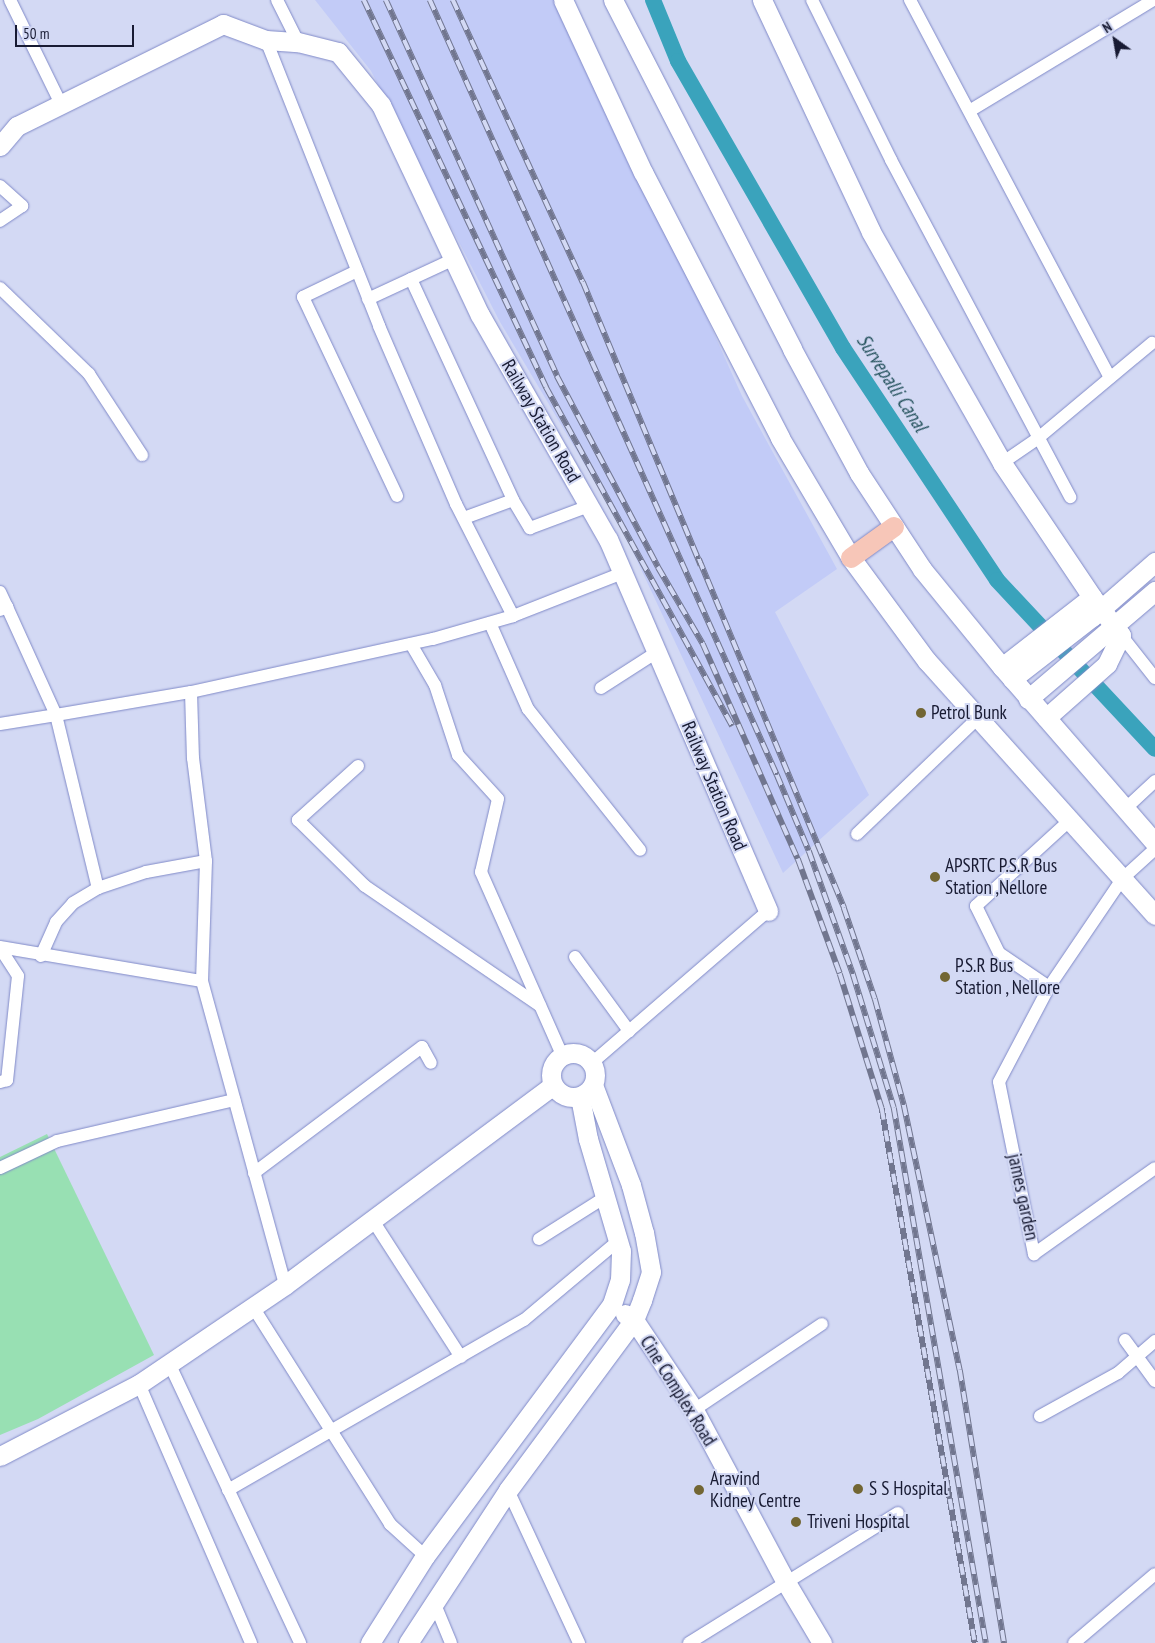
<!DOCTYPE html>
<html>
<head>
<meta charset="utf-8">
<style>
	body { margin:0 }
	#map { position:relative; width:1155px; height:1643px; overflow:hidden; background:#d3d9f4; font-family:"PT Sans Narrow",sans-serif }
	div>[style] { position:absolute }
	.built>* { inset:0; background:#c2cbf7 }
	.green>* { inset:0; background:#98e0b3 }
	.canal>* { height:16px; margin:-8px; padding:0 8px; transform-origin:8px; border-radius:8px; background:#3aa3bc }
	.roads { filter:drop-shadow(0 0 1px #808ac8) drop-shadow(0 0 1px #808ac8) }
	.street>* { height:12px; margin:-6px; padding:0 6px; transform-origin:6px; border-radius:6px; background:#fff }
	.secondary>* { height:19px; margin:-9.5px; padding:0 9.5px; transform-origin:9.5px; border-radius:9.5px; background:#fff }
	.secondary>.ring { margin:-9.5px; padding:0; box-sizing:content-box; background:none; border:19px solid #fff; border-radius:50% }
	.primary>* { height:20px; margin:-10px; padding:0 10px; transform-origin:10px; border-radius:10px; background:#f7c6b8 }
	.rail>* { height:5.5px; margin-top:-2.75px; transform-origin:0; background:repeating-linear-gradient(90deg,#d3d9f4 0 11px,#71768f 0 22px); box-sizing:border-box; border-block:1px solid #71768f }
	.dots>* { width:14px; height:14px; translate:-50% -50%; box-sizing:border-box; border:2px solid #d3d9f4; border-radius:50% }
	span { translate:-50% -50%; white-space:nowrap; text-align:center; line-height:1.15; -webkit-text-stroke:4px #d3d9f4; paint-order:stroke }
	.street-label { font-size:19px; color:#181b33 }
	.poi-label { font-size:19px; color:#181b33 }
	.left { translate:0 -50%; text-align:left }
	.water-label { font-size:20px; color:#26535e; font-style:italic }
	.north { position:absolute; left:1090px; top:15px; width:50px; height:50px; -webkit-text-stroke:4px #d3d9f4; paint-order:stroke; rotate:328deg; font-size:14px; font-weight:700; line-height:20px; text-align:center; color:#181b33 }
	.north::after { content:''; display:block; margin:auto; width:18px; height:22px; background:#181b33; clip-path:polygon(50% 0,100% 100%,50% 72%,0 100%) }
	.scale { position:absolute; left:15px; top:25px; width:119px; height:22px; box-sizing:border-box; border:2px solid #181b33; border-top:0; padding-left:6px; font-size:15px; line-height:18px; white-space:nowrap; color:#181b33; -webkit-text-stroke:4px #d3d9f4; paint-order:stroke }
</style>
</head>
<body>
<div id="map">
	<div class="built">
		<i style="clip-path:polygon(315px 0,564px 0,742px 396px,837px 569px,775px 612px,869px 795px,783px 873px,619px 522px,500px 322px,371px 71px)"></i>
	</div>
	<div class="green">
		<i style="clip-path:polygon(47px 1134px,154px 1355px,38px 1419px,0 1435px,0 1157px)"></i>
	</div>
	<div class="canal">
		<i style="left:653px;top:0;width:66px;rotate:67.7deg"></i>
		<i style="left:678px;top:61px;width:331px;rotate:60.1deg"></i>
		<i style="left:843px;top:348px;width:278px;rotate:56.4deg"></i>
		<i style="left:997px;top:580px;width:231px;rotate:46.9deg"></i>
	</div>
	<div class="roads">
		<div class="street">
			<i style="left:10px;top:0;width:116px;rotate:63.9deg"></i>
			<i style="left:277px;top:0;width:47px;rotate:63.4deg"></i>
			<i style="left:812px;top:0;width:178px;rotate:63.7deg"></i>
			<i style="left:891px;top:160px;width:382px;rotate:62deg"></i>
			<i style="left:910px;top:0;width:427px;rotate:62.1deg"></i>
			<i style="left:266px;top:40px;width:308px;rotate:68.4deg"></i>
			<i style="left:379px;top:326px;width:194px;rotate:66.6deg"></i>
			<i style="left:456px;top:504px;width:126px;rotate:63deg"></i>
			<i style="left:971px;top:110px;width:213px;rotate:-31.1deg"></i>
			<i style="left:0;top:186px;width:30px;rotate:42deg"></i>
			<i style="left:22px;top:206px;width:27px;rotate:146deg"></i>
			<i style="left:357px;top:271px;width:60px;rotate:154.3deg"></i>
			<i style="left:303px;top:297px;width:220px;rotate:64.7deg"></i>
			<i style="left:411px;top:279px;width:243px;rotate:65.2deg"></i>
			<i style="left:0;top:288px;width:124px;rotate:44deg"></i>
			<i style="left:89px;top:374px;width:97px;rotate:56.8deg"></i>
			<i style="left:368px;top:299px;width:95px;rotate:-24.9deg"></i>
			<i style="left:1002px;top:463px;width:42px;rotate:-34.4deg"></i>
			<i style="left:1037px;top:439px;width:150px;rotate:-39.9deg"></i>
			<i style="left:464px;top:518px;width:52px;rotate:-20.2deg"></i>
			<i style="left:513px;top:500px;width:33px;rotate:59deg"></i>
			<i style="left:530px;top:528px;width:63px;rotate:-20.4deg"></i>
			<i style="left:0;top:592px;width:17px;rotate:65deg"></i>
			<i style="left:0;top:610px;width:8px;rotate:-23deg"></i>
			<i style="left:7px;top:607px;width:119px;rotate:65.6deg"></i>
			<i style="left:56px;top:715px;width:137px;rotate:-9.7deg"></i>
			<i style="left:191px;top:692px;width:248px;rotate:-12.4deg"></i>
			<i style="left:433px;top:639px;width:83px;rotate:-16deg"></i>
			<i style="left:513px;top:616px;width:118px;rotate:-21.4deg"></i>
			<i style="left:490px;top:623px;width:94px;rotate:66.2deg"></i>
			<i style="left:528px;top:709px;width:180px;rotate:51.5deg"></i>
			<i style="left:1121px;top:635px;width:55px;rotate:51.7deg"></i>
			<i style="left:411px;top:644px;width:48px;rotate:59.7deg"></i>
			<i style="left:435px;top:685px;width:74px;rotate:71.8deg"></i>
			<i style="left:458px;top:755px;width:59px;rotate:47.7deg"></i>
			<i style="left:498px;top:799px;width:75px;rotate:103.1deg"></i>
			<i style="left:481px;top:872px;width:200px;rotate:66.1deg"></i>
			<i style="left:601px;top:688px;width:67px;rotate:-32.7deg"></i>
			<i style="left:191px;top:692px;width:66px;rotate:88.3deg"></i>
			<i style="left:193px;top:758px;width:104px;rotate:82.8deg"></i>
			<i style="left:206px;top:861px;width:120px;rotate:91.9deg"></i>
			<i style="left:0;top:724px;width:57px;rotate:-9.1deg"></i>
			<i style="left:56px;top:715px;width:178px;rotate:76.4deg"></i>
			<i style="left:358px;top:766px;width:81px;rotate:138deg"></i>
			<i style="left:298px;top:820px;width:94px;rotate:44.6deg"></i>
			<i style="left:365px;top:886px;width:212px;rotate:34.4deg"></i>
			<i style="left:1125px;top:809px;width:41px;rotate:-43deg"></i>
			<i style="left:1069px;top:821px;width:126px;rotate:137.6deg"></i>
			<i style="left:976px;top:906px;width:52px;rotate:63.9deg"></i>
			<i style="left:999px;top:953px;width:60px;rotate:34.2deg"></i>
			<i style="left:1049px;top:987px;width:130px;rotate:-55.9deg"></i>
			<i style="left:1122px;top:879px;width:45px;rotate:-42.3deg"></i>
			<i style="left:857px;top:834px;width:166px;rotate:-43.8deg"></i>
			<i style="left:0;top:947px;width:205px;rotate:9.6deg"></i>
			<i style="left:202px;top:981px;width:315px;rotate:74.7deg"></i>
			<i style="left:0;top:948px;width:33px;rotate:57deg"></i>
			<i style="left:18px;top:976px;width:105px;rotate:96deg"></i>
			<i style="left:7px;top:1080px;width:7px;rotate:164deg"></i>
			<i style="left:41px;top:956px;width:37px;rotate:-66deg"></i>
			<i style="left:56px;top:922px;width:25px;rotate:-48deg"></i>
			<i style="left:73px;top:903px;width:29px;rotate:-31deg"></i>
			<i style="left:98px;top:888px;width:51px;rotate:-18.4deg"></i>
			<i style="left:146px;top:872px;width:61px;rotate:-10.4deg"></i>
			<i style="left:575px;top:957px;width:92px;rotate:53.9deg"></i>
			<i style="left:1049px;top:987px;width:107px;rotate:117.8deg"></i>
			<i style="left:999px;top:1082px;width:176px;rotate:78.5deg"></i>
			<i style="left:1034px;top:1254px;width:148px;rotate:-35.4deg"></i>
			<i style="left:593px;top:1062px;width:231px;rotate:-40.8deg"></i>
			<i style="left:0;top:1168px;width:63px;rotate:-25.3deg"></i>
			<i style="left:57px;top:1141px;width:182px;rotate:-13deg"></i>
			<i style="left:254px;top:1173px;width:210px;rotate:-36.9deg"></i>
			<i style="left:422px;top:1047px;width:18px;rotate:61deg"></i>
			<i style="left:372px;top:1219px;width:164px;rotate:57.2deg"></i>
			<i style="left:539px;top:1239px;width:80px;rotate:-32.3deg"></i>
			<i style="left:253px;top:1307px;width:257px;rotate:57.7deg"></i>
			<i style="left:390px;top:1524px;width:47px;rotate:42.4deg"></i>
			<i style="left:1125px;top:1340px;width:51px;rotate:53.8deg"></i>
			<i style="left:169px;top:1363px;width:309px;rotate:64.9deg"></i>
			<i style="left:139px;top:1384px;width:282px;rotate:66.6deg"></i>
			<i style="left:694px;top:1410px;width:154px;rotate:-33.9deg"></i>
			<i style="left:1040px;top:1416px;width:89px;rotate:-28.9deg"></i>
			<i style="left:1118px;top:1373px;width:49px;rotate:-40.9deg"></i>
			<i style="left:228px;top:1490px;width:341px;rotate:-29.9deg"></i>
			<i style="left:524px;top:1320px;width:123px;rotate:-40deg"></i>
			<i style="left:508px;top:1490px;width:169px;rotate:65.1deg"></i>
			<i style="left:434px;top:1602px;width:44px;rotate:67.5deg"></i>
			<i style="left:689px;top:1643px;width:246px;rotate:-31.9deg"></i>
			<i style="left:1074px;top:1643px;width:106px;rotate:-40.4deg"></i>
		</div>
		<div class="secondary">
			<i style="left:563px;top:0;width:190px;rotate:65.1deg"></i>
			<i style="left:643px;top:172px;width:299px;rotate:62.7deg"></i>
			<i style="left:780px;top:438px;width:139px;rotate:59.4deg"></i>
			<i style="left:851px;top:558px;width:128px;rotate:53.6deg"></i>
			<i style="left:927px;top:661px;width:341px;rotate:48.1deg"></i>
			<i style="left:613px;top:0;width:392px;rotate:62.8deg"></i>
			<i style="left:792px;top:349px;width:141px;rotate:61.6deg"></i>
			<i style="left:859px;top:473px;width:115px;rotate:56.7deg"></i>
			<i style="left:922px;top:569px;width:127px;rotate:50.8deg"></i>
			<i style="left:1002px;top:667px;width:233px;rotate:49deg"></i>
			<i style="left:762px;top:0;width:256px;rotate:64.8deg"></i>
			<i style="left:871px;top:232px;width:266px;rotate:60.4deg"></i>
			<i style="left:1002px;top:463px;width:161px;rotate:56.1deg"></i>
			<i style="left:1092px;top:597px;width:48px;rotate:52.7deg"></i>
			<i style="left:1121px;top:635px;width:32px;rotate:116deg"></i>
			<i style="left:1107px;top:664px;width:81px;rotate:138.5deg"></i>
			<i style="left:0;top:146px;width:26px;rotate:-50deg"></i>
			<i style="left:17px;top:126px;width:230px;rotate:-26.3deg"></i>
			<i style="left:223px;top:24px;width:46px;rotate:20.4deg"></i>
			<i style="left:266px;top:40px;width:32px;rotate:4deg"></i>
			<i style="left:298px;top:42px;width:41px;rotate:14deg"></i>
			<i style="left:338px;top:52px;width:68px;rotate:50.9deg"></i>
			<i style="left:381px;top:105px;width:232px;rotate:64.8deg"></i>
			<i style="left:480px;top:315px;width:258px;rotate:60.3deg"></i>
			<i style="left:608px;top:539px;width:405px;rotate:66.7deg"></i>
			<i style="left:1002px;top:667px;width:114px;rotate:-37.9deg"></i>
			<i style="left:1012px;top:679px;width:101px;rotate:-37.8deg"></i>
			<i style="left:1092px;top:617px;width:84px;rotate:-41.1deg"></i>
			<i style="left:1028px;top:699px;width:167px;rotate:-40.4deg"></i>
			<i class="ring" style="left:551px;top:1053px;width:25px;height:25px"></i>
			<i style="left:625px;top:1314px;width:11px;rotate:34deg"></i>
			<i style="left:634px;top:1320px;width:108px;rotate:56.3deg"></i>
			<i style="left:694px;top:1410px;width:197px;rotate:61.9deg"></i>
			<i style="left:787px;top:1584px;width:69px;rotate:59.3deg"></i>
			<i style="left:0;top:1456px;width:157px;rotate:-27.4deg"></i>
			<i style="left:139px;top:1384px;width:176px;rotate:-34.1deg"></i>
			<i style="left:285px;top:1285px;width:333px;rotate:-36.7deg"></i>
			<i style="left:370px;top:1643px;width:103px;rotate:-57.7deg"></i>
			<i style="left:425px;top:1556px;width:314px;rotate:-53.4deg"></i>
			<i style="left:612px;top:1304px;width:25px;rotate:-72deg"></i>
			<i style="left:620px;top:1280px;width:29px;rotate:-88deg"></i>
			<i style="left:621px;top:1251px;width:117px;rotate:-106.4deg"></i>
			<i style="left:588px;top:1139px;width:43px;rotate:-100.8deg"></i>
			<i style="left:408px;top:1643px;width:183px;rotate:-56.8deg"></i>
			<i style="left:508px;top:1490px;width:212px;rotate:-53.5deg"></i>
			<i style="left:634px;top:1320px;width:22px;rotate:-68deg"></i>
			<i style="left:642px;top:1300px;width:29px;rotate:-72deg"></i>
			<i style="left:651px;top:1272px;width:40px;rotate:-100deg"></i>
			<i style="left:644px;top:1233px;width:50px;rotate:-105.2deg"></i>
			<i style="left:631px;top:1185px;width:107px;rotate:-110.8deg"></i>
		</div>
		<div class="primary">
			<i style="left:851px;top:558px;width:53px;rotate:-35.8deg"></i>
		</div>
	</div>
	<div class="rail">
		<i style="left:364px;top:0;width:428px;rotate:64.8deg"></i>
		<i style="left:546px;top:387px;width:387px;rotate:61.2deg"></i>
		<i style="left:386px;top:0;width:413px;rotate:65.5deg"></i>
		<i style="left:557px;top:376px;width:216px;rotate:62.1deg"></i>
		<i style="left:658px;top:567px;width:89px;rotate:59.7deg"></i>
		<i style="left:703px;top:644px;width:235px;rotate:66.2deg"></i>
		<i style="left:798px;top:859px;width:122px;rotate:69.9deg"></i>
		<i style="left:840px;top:974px;width:141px;rotate:72.7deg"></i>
		<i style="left:882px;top:1109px;width:542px;rotate:80.12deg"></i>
		<i style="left:430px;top:0;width:849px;rotate:65.88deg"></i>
		<i style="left:777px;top:775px;width:82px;rotate:67.2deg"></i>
		<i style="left:809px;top:851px;width:131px;rotate:70.3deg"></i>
		<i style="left:853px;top:974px;width:140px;rotate:73deg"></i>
		<i style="left:894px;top:1108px;width:543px;rotate:80.24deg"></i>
		<i style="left:453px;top:0;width:311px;rotate:65.3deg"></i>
		<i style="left:583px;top:282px;width:307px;rotate:67.4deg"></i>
		<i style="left:699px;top:559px;width:378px;rotate:67.4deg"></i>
		<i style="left:844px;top:908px;width:96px;rotate:71.2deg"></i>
		<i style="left:875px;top:999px;width:110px;rotate:74.7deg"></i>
		<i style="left:904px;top:1105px;width:271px;rotate:78.1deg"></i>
		<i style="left:960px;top:1370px;width:277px;rotate:80.8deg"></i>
	</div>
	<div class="dots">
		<i style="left:921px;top:713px;background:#726633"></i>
		<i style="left:935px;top:877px;background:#726633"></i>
		<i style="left:945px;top:977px;background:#726633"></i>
		<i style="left:858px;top:1489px;background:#726633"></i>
		<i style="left:699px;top:1490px;background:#726633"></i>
		<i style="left:796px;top:1522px;background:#726633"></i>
	</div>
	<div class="street-label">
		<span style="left:541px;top:421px;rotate:60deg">Railway Station Road</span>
		<span style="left:714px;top:786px;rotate:67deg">Railway Station Road</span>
		<span style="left:1023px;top:1197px;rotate:78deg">james garden</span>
		<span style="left:678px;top:1391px;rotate:58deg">Cine Complex Road</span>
	</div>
	<div class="poi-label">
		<span class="left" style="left:931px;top:713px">Petrol Bunk</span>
		<span class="left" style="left:945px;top:877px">APSRTC P.S.R Bus<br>Station ,Nellore</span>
		<span class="left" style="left:955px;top:977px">P.S.R Bus<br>Station , Nellore</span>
		<span class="left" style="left:710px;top:1490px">Aravind<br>Kidney Centre</span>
		<span class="left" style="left:869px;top:1489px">S S Hospital</span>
		<span class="left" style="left:807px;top:1522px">Triveni Hospital</span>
	</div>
	<div class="water-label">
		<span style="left:892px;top:383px;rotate:57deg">Survepalli Canal</span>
	</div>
	<div class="north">N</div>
	<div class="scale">50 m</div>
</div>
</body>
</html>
